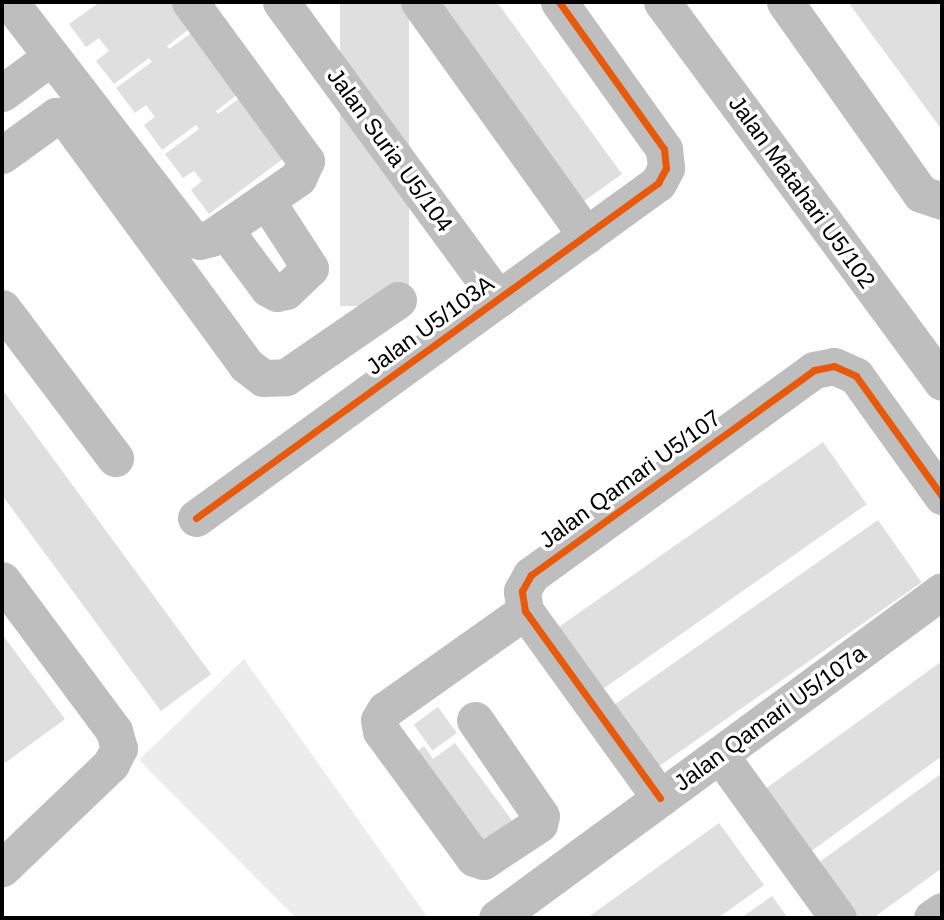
<!DOCTYPE html>
<html>
<head>
<meta charset="utf-8">
<style>
	body { margin:0 }
	#map { position:relative; width:944px; height:920px; overflow:hidden; background:#fff; font-family:Helvetica,sans-serif }
	div>[style] { position:absolute }
	.green>* { inset:0; background:#ececec }
	.building>* { inset:0; background:#dfdfdf; transform-origin:0 0 }
	.minor>* { height:37px; margin:-18.5px; padding:0 18.5px; transform-origin:18.5px; border-radius:18.5px; background:#bebebe }
	.cycleway>* { height:7px; margin:-3.5px; padding:0 3.5px; transform-origin:3.5px; border-radius:3.5px; background:#e8590c }
	span { translate:-50% -50%; white-space:nowrap; text-align:center; line-height:1.15; -webkit-text-stroke:7px #fff; paint-order:stroke }
	.street-label { font-size:23px; color:#000 }
	.frame { position:absolute; inset:0; border:4px solid #000; pointer-events:none }
</style>
</head>
<body>
<div id="map">
	<div class="green">
		<i style="clip-path:polygon(244px 659px,428px 918px,296px 918px,139px 760px)"></i>
	</div>
	<div class="building">
		<i style="clip-path:polygon(100px 2px,175px 2px,193px 26px,167px 46px,169px 49px,196px 30px,242px 91px,216px 111px,218px 114px,244px 95px,288px 155px,209px 214px,191px 190px,202px 181px,194px 171px,183px 178px,165px 154px,199px 129px,196px 125px,162px 150px,144px 125px,155px 117px,146px 105px,135px 113px,116px 88px,152px 62px,149px 58px,114px 84px,96px 61px,109px 51px,99px 38px,86px 47px,69px 24px)"></i>
		<i style="left:340px;top:2px;width:69px;height:304px"></i>
		<i style="clip-path:polygon(427px 2px,497px 2px,622px 174px,576px 207px)"></i>
		<i style="clip-path:polygon(848px 2px,942px 2px,942px 130px)"></i>
		<i style="clip-path:polygon(2px 389px,211px 674px,161px 711px,2px 495px)"></i>
		<i style="left:823px;top:442px;width:76px;height:326px;rotate:55deg"></i>
		<i style="left:878px;top:520px;width:76px;height:325px;rotate:55deg"></i>
		<i style="clip-path:polygon(2px 634px,65px 719px,5px 763px,2px 759px)"></i>
		<i style="clip-path:polygon(942px 661px,942px 756px,806px 855px,761px 792px)"></i>
		<i style="left:438px;top:707px;width:32px;height:30px;rotate:54deg"></i>
		<i style="clip-path:polygon(455px 743px,519px 830px,483px 857px,410px 757px,424px 746px,433px 759px)"></i>
		<i style="clip-path:polygon(942px 773px,942px 868px,873px 918px,852px 918px,814px 866px)"></i>
		<i style="clip-path:polygon(719px 823px,764px 885px,718px 918px,587px 918px)"></i>
		<i style="clip-path:polygon(772px 896px,788px 918px,741px 918px,751px 911px)"></i>
	</div>
	<div class="minor">
		<i style="left:10px;top:2px;width:297px;rotate:52.5deg"></i>
		<i style="left:191px;top:238px;width:9px;rotate:18deg"></i>
		<i style="left:200px;top:241px;width:11px;rotate:-15deg"></i>
		<i style="left:211px;top:238px;width:106px;rotate:-34.6deg"></i>
		<i style="left:298px;top:178px;width:19px;rotate:-65deg"></i>
		<i style="left:306px;top:161px;width:197px;rotate:-126.1deg"></i>
		<i style="left:281px;top:2px;width:368px;rotate:53.8deg"></i>
		<i style="left:419px;top:2px;width:287px;rotate:54.4deg"></i>
		<i style="left:662px;top:2px;width:472px;rotate:53.6deg"></i>
		<i style="left:785px;top:2px;width:235px;rotate:54.7deg"></i>
		<i style="left:921px;top:194px;width:22px;rotate:18deg"></i>
		<i style="left:2px;top:93px;width:61px;rotate:-36.3deg"></i>
		<i style="left:2px;top:155px;width:67px;rotate:-35.8deg"></i>
		<i style="left:56px;top:116px;width:8px"></i>
		<i style="left:64px;top:116px;width:308px;rotate:53.8deg"></i>
		<i style="left:246px;top:365px;width:21px;rotate:37deg"></i>
		<i style="left:263px;top:378px;width:23px;rotate:-2deg"></i>
		<i style="left:286px;top:377px;width:136px;rotate:-34.5deg"></i>
		<i style="left:224px;top:229px;width:74px;rotate:53.3deg"></i>
		<i style="left:268px;top:288px;width:10px;rotate:29deg"></i>
		<i style="left:277px;top:293px;width:9px;rotate:-13deg"></i>
		<i style="left:286px;top:291px;width:33px;rotate:-44deg"></i>
		<i style="left:310px;top:268px;width:81px;rotate:-122.9deg"></i>
		<i style="left:2px;top:308px;width:188px;rotate:53deg"></i>
		<i style="left:196px;top:518px;width:571px;rotate:-35.95deg"></i>
		<i style="left:658px;top:183px;width:17px;rotate:-62deg"></i>
		<i style="left:666px;top:168px;width:19px;rotate:-96deg"></i>
		<i style="left:664px;top:149px;width:181px;rotate:-125.5deg"></i>
		<i style="left:2px;top:580px;width:188px;rotate:53.4deg"></i>
		<i style="left:114px;top:731px;width:18px;rotate:74deg"></i>
		<i style="left:119px;top:748px;width:18px;rotate:117deg"></i>
		<i style="left:111px;top:764px;width:151px;rotate:136.3deg"></i>
		<i style="left:475px;top:720px;width:116px;rotate:55.5deg"></i>
		<i style="left:541px;top:816px;width:8px;rotate:104deg"></i>
		<i style="left:539px;top:824px;width:67px;rotate:146.5deg"></i>
		<i style="left:483px;top:861px;width:9px;rotate:-162deg"></i>
		<i style="left:474px;top:858px;width:157px;rotate:-126.2deg"></i>
		<i style="left:381px;top:731px;width:11px;rotate:-100deg"></i>
		<i style="left:379px;top:720px;width:12px;rotate:-59deg"></i>
		<i style="left:385px;top:710px;width:171px;rotate:-35.3deg"></i>
		<i style="left:720px;top:755px;width:201px;rotate:54.1deg"></i>
		<i style="left:660px;top:798px;width:231px;rotate:-125.8deg"></i>
		<i style="left:525px;top:611px;width:20px;rotate:-99deg"></i>
		<i style="left:522px;top:591px;width:18px;rotate:-61deg"></i>
		<i style="left:531px;top:575px;width:349px;rotate:-35.9deg"></i>
		<i style="left:814px;top:370px;width:20px;rotate:-11deg"></i>
		<i style="left:834px;top:366px;width:24px;rotate:24deg"></i>
		<i style="left:856px;top:376px;width:148px;rotate:54.4deg"></i>
		<i style="left:497px;top:918px;width:552px;rotate:-36.31deg"></i>
		<i style="left:932px;top:918px;width:12px;rotate:-35deg"></i>
	</div>
	<div class="cycleway">
		<i style="left:196px;top:518px;width:571px;rotate:-35.95deg"></i>
		<i style="left:658px;top:183px;width:17px;rotate:-62deg"></i>
		<i style="left:666px;top:168px;width:19px;rotate:-96deg"></i>
		<i style="left:664px;top:149px;width:181px;rotate:-125.5deg"></i>
		<i style="left:660px;top:798px;width:231px;rotate:-125.8deg"></i>
		<i style="left:525px;top:611px;width:20px;rotate:-99deg"></i>
		<i style="left:522px;top:591px;width:18px;rotate:-61deg"></i>
		<i style="left:531px;top:575px;width:349px;rotate:-35.9deg"></i>
		<i style="left:814px;top:370px;width:20px;rotate:-11deg"></i>
		<i style="left:834px;top:366px;width:24px;rotate:24deg"></i>
		<i style="left:856px;top:376px;width:148px;rotate:54.4deg"></i>
	</div>
	<div class="street-label">
		<span style="left:390px;top:150px;rotate:54deg">Jalan Suria U5/104</span>
		<span style="left:802px;top:192px;rotate:54deg">Jalan Matahari U5/102</span>
		<span style="left:430px;top:325px;rotate:-36deg">Jalan U5/103A</span>
		<span style="left:630px;top:479px;rotate:-36deg">Jalan Qamari U5/107</span>
		<span style="left:770px;top:718px;rotate:-36deg">Jalan Qamari U5/107a</span>
	</div>
	<div class="frame"></div>
</div>
</body>
</html>
